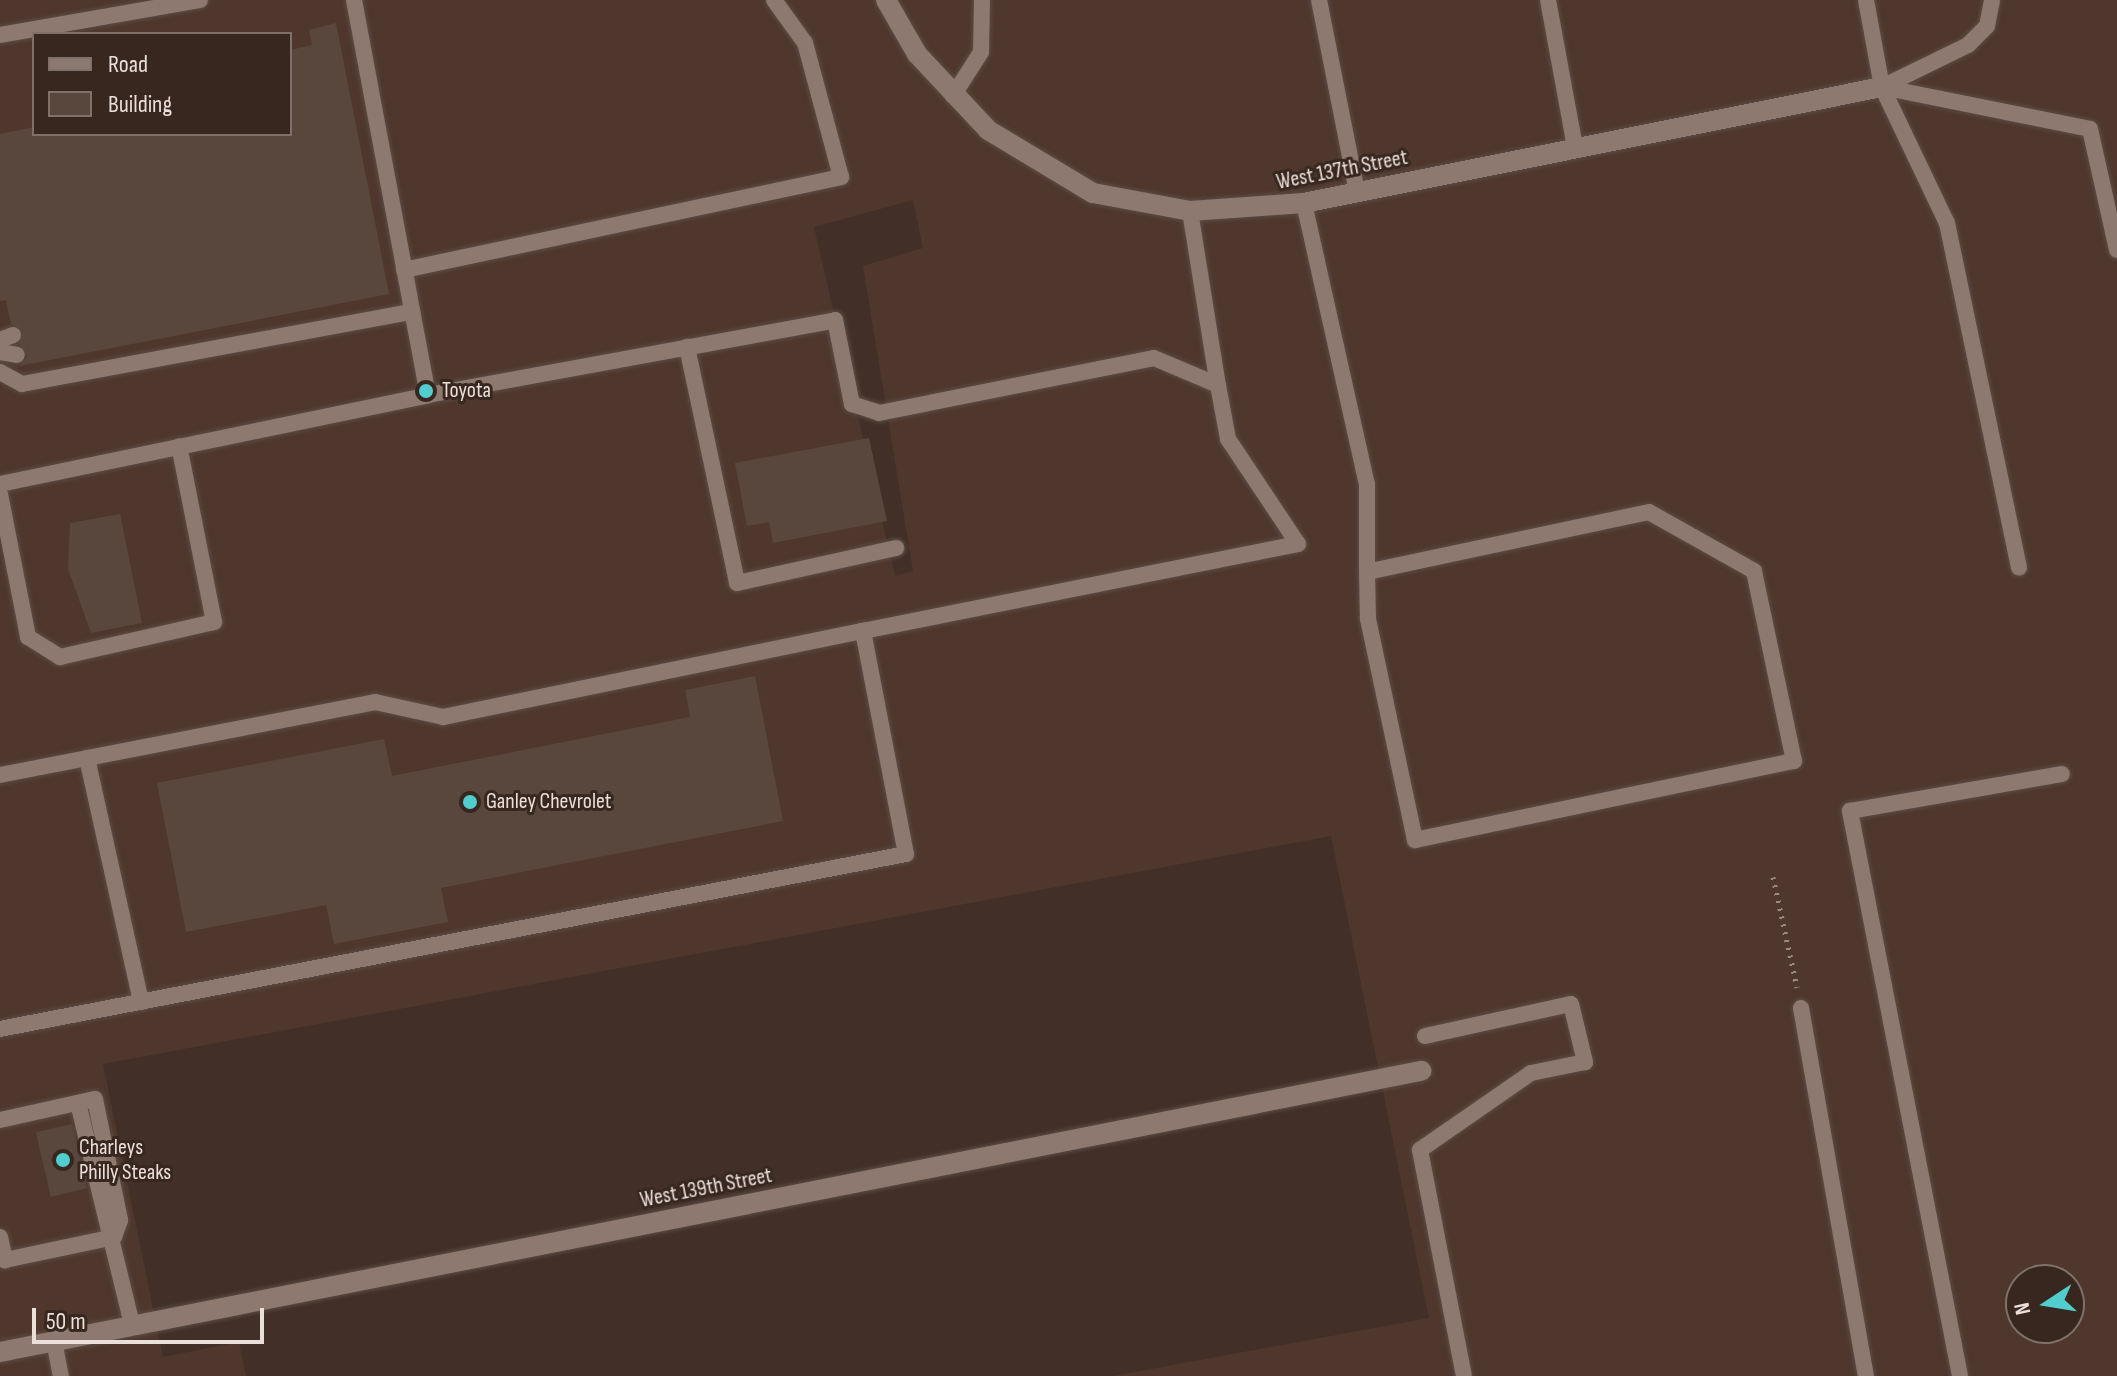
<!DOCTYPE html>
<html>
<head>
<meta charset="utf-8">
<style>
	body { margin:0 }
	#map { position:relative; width:2117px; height:1376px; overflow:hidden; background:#423028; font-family:"Sofia Sans Condensed",sans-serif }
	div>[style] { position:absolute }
	.built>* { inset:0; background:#4f372d }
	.building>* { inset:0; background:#59473e; transform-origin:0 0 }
	.path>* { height:5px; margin-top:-2.5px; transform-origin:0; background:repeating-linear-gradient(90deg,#998a83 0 2px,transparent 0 8px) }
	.roads { filter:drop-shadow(0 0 2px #5b4c45) drop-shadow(0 0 2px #5b4c45) }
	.service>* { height:16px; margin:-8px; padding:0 8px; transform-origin:8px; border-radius:8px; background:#8d7970 }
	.minor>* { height:20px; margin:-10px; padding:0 10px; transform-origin:10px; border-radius:10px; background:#8d7970 }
	.dots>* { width:22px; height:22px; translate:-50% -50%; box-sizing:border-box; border:4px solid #37271f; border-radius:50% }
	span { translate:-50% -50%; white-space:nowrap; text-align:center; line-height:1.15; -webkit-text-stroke:6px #37271f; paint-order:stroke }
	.street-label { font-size:22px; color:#ebdfda }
	.poi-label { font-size:22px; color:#ebdfda }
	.left { translate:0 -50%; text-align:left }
	.legend { position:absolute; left:32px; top:32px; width:260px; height:104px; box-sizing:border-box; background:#37271f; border:2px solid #7f716a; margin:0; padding:10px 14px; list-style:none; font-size:24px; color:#ebdfda }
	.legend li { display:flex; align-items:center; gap:16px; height:40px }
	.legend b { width:40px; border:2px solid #7f716a }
	.north { position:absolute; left:2005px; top:1264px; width:80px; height:80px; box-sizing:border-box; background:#37271f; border:2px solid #7f716a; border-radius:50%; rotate:258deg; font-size:22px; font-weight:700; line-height:32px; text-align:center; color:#ebdfda }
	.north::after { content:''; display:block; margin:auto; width:28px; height:36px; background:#52cdce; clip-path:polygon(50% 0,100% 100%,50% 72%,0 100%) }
	.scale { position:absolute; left:32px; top:1308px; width:232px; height:36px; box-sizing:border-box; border:4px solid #ebdfda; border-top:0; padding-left:10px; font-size:24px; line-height:28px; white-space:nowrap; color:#ebdfda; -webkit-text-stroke:6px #37271f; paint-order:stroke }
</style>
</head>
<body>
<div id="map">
	<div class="built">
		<i style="clip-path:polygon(evenodd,0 0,2117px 0,2117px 1376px,1113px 1376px,1429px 1318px,1331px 836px,103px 1064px,163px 1357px,239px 1342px,246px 1376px,0 1376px,0 0,34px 34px,290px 34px,290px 134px,34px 134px,34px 34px,0 0,913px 200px,923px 248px,863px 266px,913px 571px,895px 576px,814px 227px,913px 200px,0 0,2021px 1280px,2069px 1280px,2069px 1328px,2021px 1328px,2021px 1280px)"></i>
	</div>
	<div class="building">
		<i style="clip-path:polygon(336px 23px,389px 294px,19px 366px,28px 356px,19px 344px,23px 332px,11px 324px,6px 300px,0 301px,0 134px,34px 127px,34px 134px,290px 134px,290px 50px,312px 45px,309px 30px)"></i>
		<i style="clip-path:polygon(869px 438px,887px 521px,773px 543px,769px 522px,747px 526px,735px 463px)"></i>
		<i style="clip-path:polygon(120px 514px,142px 623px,91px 633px,68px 569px,70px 523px)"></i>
		<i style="clip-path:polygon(755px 676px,783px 821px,441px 888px,448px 922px,334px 944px,326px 905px,186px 932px,157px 783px,384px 739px,392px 776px,690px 717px,685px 690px)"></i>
		<i style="left:72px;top:1124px;width:66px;height:37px;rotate:77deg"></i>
	</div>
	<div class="path">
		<i style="left:1773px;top:877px;width:113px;rotate:77.7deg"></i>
	</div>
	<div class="roads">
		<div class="service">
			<i style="left:354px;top:0;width:402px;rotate:79.4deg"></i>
			<i style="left:1319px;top:0;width:196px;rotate:78.8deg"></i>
			<i style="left:1548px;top:0;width:149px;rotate:79.6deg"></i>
			<i style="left:1866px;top:0;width:88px;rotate:79.6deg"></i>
			<i style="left:1882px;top:87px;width:151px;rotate:64.5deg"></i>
			<i style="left:1947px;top:223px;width:352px;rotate:78.2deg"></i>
			<i style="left:0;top:35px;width:203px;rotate:-9.9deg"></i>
			<i style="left:1882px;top:87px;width:212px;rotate:11.4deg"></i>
			<i style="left:2090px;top:129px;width:124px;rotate:77.4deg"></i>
			<i style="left:1882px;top:87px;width:96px;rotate:-26deg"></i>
			<i style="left:1968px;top:45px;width:27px;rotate:-45deg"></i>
			<i style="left:1987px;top:26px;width:26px;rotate:-79deg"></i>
			<i style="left:953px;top:96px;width:52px;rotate:-57.5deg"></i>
			<i style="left:981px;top:52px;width:52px;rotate:-88.9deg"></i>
			<i style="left:1304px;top:203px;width:288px;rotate:77.4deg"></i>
			<i style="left:1367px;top:484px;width:88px;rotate:90deg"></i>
			<i style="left:1367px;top:572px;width:47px;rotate:88.8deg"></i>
			<i style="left:1368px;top:619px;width:226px;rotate:78deg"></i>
			<i style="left:1415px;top:840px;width:387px;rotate:-11.8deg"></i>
			<i style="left:1794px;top:761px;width:194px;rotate:-101.9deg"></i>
			<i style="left:1754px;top:571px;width:120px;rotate:-150.7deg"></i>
			<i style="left:1649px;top:512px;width:288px;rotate:168deg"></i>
			<i style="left:1190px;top:211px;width:176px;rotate:80.9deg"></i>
			<i style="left:404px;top:270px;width:447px;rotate:-12deg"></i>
			<i style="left:841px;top:177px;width:139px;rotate:-105deg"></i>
			<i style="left:805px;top:43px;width:53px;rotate:-125.8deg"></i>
			<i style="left:0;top:340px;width:14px;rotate:-21deg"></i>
			<i style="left:687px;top:347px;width:241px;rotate:78deg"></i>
			<i style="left:737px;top:583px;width:163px;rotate:-12.4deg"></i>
			<i style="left:0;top:352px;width:17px;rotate:10deg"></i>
			<i style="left:0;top:372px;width:25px;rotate:29deg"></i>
			<i style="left:22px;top:384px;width:397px;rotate:-10.5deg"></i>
			<i style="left:0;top:484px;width:437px;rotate:-11.7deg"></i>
			<i style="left:428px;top:395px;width:414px;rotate:-10.4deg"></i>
			<i style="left:835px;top:320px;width:86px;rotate:78.6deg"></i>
			<i style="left:852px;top:404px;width:28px;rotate:18deg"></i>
			<i style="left:879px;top:413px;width:280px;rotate:-11.3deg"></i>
			<i style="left:1154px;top:358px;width:69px;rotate:22.9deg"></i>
			<i style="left:1218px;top:385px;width:55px;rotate:79.5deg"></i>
			<i style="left:1228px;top:439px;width:126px;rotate:56.3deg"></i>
			<i style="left:1298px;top:544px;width:444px;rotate:168.7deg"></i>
			<i style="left:863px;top:631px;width:227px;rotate:79.1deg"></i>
			<i style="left:906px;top:854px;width:923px;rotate:169.07deg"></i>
			<i style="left:0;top:494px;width:146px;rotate:78.9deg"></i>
			<i style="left:28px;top:637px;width:38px;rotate:32deg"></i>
			<i style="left:60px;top:657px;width:158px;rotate:-12.8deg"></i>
			<i style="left:214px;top:622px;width:179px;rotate:-101.2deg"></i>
			<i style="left:87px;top:758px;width:250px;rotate:77.5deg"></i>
			<i style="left:0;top:775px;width:382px;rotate:-11deg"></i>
			<i style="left:375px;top:702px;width:70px;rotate:12.4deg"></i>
			<i style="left:443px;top:717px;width:429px;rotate:-11.6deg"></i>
			<i style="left:1801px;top:1008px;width:374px;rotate:80deg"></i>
			<i style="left:1425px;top:1036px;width:149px;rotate:-12.4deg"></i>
			<i style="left:1571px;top:1004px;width:60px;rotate:76.4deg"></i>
			<i style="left:1585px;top:1062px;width:55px;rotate:168.5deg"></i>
			<i style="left:1531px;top:1073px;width:135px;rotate:145.3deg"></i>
			<i style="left:1420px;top:1150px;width:230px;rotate:79deg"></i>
			<i style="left:78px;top:1103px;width:228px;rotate:76.3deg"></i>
			<i style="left:0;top:1120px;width:97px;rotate:-12.5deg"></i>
			<i style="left:95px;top:1099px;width:124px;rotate:78.3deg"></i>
			<i style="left:120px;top:1220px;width:18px;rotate:109deg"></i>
			<i style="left:0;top:1237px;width:24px;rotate:78deg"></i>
			<i style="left:5px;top:1260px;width:111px;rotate:-11.9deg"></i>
			<i style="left:54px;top:1341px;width:36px;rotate:79deg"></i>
			<i style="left:1960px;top:1376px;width:576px;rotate:-101.02deg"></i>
			<i style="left:1850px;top:811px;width:215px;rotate:-9.9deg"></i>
		</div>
		<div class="minor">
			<i style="left:886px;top:0;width:62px;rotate:60.1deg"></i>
			<i style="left:917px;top:54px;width:104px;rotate:46.9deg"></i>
			<i style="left:988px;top:130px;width:122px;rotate:31deg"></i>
			<i style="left:1093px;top:193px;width:99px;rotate:10.5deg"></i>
			<i style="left:1190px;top:211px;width:114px;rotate:-4deg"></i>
			<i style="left:1304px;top:203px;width:590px;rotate:-11.35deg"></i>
			<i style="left:0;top:1352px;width:1449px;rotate:-11.19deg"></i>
		</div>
	</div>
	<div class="dots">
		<i style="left:426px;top:391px;background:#52cdce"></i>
		<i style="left:470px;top:802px;background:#52cdce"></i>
		<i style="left:63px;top:1160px;background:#52cdce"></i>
	</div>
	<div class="street-label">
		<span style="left:1342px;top:170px;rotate:-11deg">West 137th Street</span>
		<span style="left:706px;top:1188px;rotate:-11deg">West 139th Street</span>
	</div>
	<div class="poi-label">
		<span class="left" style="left:442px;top:391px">Toyota</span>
		<span class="left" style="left:486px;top:802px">Ganley Chevrolet</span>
		<span class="left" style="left:79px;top:1160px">Charleys<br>Philly Steaks</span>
	</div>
	<ul class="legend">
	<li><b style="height:10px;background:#8d7970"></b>Road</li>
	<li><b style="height:22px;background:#59473e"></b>Building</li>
	</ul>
	<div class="north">N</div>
	<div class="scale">50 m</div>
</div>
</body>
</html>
